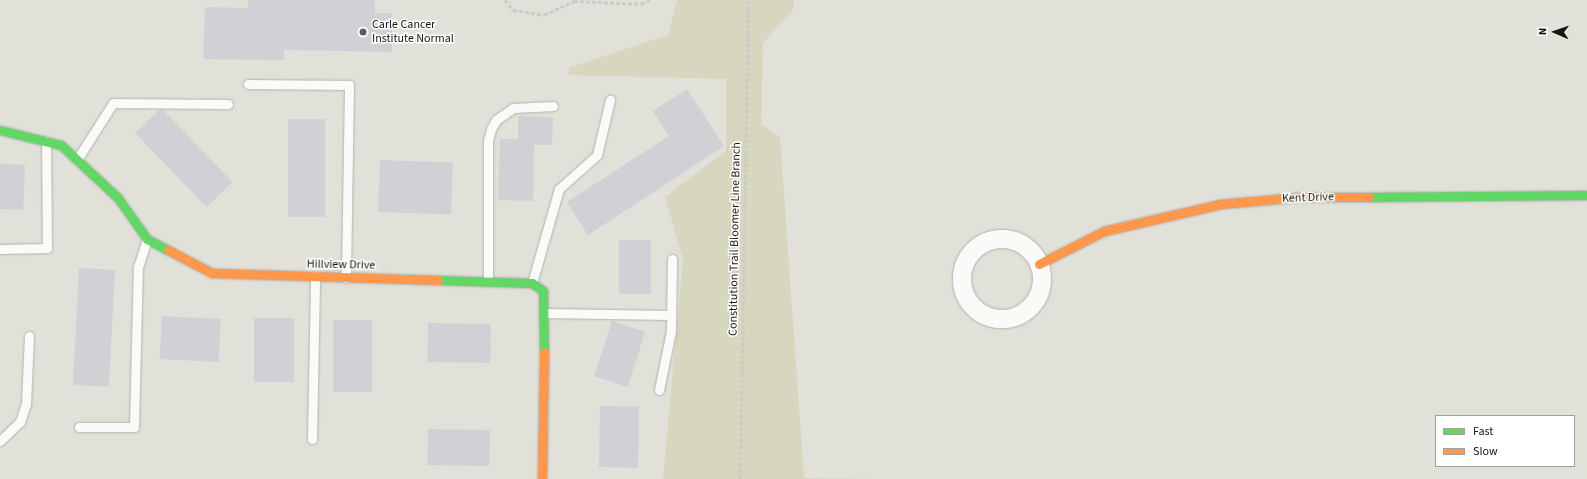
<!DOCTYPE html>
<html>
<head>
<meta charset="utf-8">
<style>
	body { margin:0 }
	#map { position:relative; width:1587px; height:479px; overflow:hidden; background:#e1e1da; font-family:"Source Sans 3",sans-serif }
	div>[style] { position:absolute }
	.green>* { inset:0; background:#d7d6bf }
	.building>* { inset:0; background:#d1d0d5; transform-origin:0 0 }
	.path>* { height:2.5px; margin-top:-1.25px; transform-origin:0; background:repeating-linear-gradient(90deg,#cbcbc8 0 4px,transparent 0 6px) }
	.roads { filter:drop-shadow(0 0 1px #b4b3ae) drop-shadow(0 0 1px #b4b3ae) }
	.lane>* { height:9px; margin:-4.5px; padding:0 4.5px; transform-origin:4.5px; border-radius:4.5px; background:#fafaf9 }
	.street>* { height:18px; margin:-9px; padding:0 9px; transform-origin:9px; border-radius:9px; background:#fafaf9 }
	.street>.ring { margin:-9px; padding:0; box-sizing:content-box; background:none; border:18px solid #fafaf9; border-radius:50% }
	.fast>* { height:9px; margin:-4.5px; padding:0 4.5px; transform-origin:4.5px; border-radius:4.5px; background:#63d668 }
	.slow>* { height:9px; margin:-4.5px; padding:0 4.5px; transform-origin:4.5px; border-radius:4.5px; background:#ff974d }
	.dots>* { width:11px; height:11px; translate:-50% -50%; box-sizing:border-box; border:2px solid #fff; border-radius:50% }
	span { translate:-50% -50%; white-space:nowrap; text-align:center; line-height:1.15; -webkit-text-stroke:3px #fff; paint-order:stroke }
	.poi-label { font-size:12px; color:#151510 }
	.left { translate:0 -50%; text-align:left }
	.street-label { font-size:12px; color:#151510 }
	.legend { position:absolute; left:1435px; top:415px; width:140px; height:52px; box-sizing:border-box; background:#fff; border:1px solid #a1a19f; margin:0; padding:5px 7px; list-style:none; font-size:12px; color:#151510 }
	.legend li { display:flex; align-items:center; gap:8px; height:20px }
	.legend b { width:20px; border:1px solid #a1a19f }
	.north { position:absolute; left:1535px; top:12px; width:40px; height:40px; -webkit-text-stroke:3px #fff; paint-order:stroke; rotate:272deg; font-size:11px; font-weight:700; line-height:16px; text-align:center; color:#151510 }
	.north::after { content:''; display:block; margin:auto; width:14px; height:18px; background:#151510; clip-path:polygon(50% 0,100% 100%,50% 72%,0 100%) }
</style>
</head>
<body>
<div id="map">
	<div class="green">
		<i style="clip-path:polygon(677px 0,794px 0,793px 10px,763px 43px,761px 124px,780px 137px,804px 478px,874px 479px,663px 479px,683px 259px,665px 197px,726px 151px,726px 79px,569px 75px,569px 68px,668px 35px)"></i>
	</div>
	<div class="building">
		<i style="clip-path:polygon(248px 0,375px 0,375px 13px,392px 13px,392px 52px,284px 50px,284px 60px,203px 59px,205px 7px,248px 8px)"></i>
		<i style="clip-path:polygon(687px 89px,724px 146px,588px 235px,567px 202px,669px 136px,653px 111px)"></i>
		<i style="left:161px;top:108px;width:103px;height:36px;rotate:46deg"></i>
		<i style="clip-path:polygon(518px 116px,553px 117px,552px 145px,534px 145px,533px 201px,498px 200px,500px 139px,518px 139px)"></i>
		<i style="left:288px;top:119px;width:37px;height:98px"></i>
		<i style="left:380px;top:160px;width:73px;height:52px;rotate:2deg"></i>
		<i style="left:0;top:164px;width:25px;height:45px;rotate:2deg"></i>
		<i style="left:619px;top:240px;width:32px;height:54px"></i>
		<i style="left:79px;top:268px;width:36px;height:117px;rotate:3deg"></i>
		<i style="left:162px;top:316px;width:59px;height:43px;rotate:3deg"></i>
		<i style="left:254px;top:318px;width:40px;height:64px"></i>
		<i style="left:333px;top:320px;width:39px;height:72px"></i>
		<i style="left:612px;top:321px;width:35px;height:58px;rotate:18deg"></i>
		<i style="left:428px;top:323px;width:63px;height:39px;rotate:1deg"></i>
		<i style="left:600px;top:406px;width:39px;height:61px;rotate:1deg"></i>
		<i style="left:428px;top:429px;width:62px;height:36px;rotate:1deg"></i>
	</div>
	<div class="path">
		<i style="left:505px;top:0;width:13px;rotate:51deg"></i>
		<i style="left:513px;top:10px;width:31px;rotate:9deg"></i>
		<i style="left:544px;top:15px;width:33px;rotate:-25deg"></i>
		<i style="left:574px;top:1px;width:67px;rotate:2.6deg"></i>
		<i style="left:641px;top:4px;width:11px;rotate:-22deg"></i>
		<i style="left:740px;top:479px;width:479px;rotate:-89deg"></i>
	</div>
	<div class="roads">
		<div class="lane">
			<i style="left:248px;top:84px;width:101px;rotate:0.6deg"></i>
			<i style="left:349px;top:85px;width:193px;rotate:90.9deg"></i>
			<i style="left:78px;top:158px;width:65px;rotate:-57.5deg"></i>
			<i style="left:113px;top:103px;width:115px;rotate:0.5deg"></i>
			<i style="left:0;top:249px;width:47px;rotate:-1.2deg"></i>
			<i style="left:47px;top:248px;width:107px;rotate:-90.5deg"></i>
			<i style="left:488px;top:279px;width:138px;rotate:-90deg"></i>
			<i style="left:488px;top:141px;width:12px;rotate:-76deg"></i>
			<i style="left:491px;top:129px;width:10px;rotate:-61deg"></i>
			<i style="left:496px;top:120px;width:21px;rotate:-35deg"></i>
			<i style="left:513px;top:108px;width:40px;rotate:-2.9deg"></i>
			<i style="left:532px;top:283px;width:98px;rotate:-74deg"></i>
			<i style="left:559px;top:189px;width:51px;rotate:-41.8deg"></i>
			<i style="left:597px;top:155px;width:57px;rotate:-76.7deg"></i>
			<i style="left:545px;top:313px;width:126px;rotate:0.9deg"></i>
			<i style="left:659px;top:390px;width:60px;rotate:-78.5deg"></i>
			<i style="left:671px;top:331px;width:72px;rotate:-89.2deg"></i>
			<i style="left:79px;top:427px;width:55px"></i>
			<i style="left:134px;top:427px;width:160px;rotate:-88.6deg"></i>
			<i style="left:138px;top:267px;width:29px;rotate:-72deg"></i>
			<i style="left:312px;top:439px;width:163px;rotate:-88.9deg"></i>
			<i style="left:0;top:441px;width:28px;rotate:-44deg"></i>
			<i style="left:20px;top:422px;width:19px;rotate:-72deg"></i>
			<i style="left:26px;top:404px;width:68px;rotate:-87.5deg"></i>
		</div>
		<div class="street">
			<i class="ring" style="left:962px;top:239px;width:62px;height:62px"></i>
		</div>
		<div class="fast">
			<i style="left:0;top:130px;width:63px;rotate:13.8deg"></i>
			<i style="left:61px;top:145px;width:78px;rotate:42.9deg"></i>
			<i style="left:118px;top:198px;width:50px;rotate:54.7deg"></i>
			<i style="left:147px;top:239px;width:24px;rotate:28deg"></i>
			<i style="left:1369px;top:197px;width:218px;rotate:-0.5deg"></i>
			<i style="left:438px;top:280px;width:94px;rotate:1.8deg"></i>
			<i style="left:532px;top:283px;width:14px;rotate:36deg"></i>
			<i style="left:543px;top:291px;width:61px;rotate:89.1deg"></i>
		</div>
		<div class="slow">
			<i style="left:168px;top:250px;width:50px;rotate:27.6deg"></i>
			<i style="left:212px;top:273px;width:226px;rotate:1.8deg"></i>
			<i style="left:1039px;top:264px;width:73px;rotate:-26.9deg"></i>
			<i style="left:1104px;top:231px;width:120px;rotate:-13deg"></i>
			<i style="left:1221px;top:204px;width:78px;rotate:-5.1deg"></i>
			<i style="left:1299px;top:197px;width:70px"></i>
			<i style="left:542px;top:479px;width:127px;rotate:-89.1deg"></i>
		</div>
	</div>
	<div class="dots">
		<i style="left:363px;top:32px;background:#5c5c57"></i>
	</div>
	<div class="poi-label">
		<span class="left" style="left:372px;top:32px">Carle Cancer<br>Institute Normal</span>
	</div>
	<div class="street-label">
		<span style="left:1308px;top:198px;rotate:-2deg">Kent Drive</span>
		<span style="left:735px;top:239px;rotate:-89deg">Constitution Trail Bloomer Line Branch</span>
		<span style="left:341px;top:265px;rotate:1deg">Hillview Drive</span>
	</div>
	<ul class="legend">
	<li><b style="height:5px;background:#63d668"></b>Fast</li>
	<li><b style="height:5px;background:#ff974d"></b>Slow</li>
	</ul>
	<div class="north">N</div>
</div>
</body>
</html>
